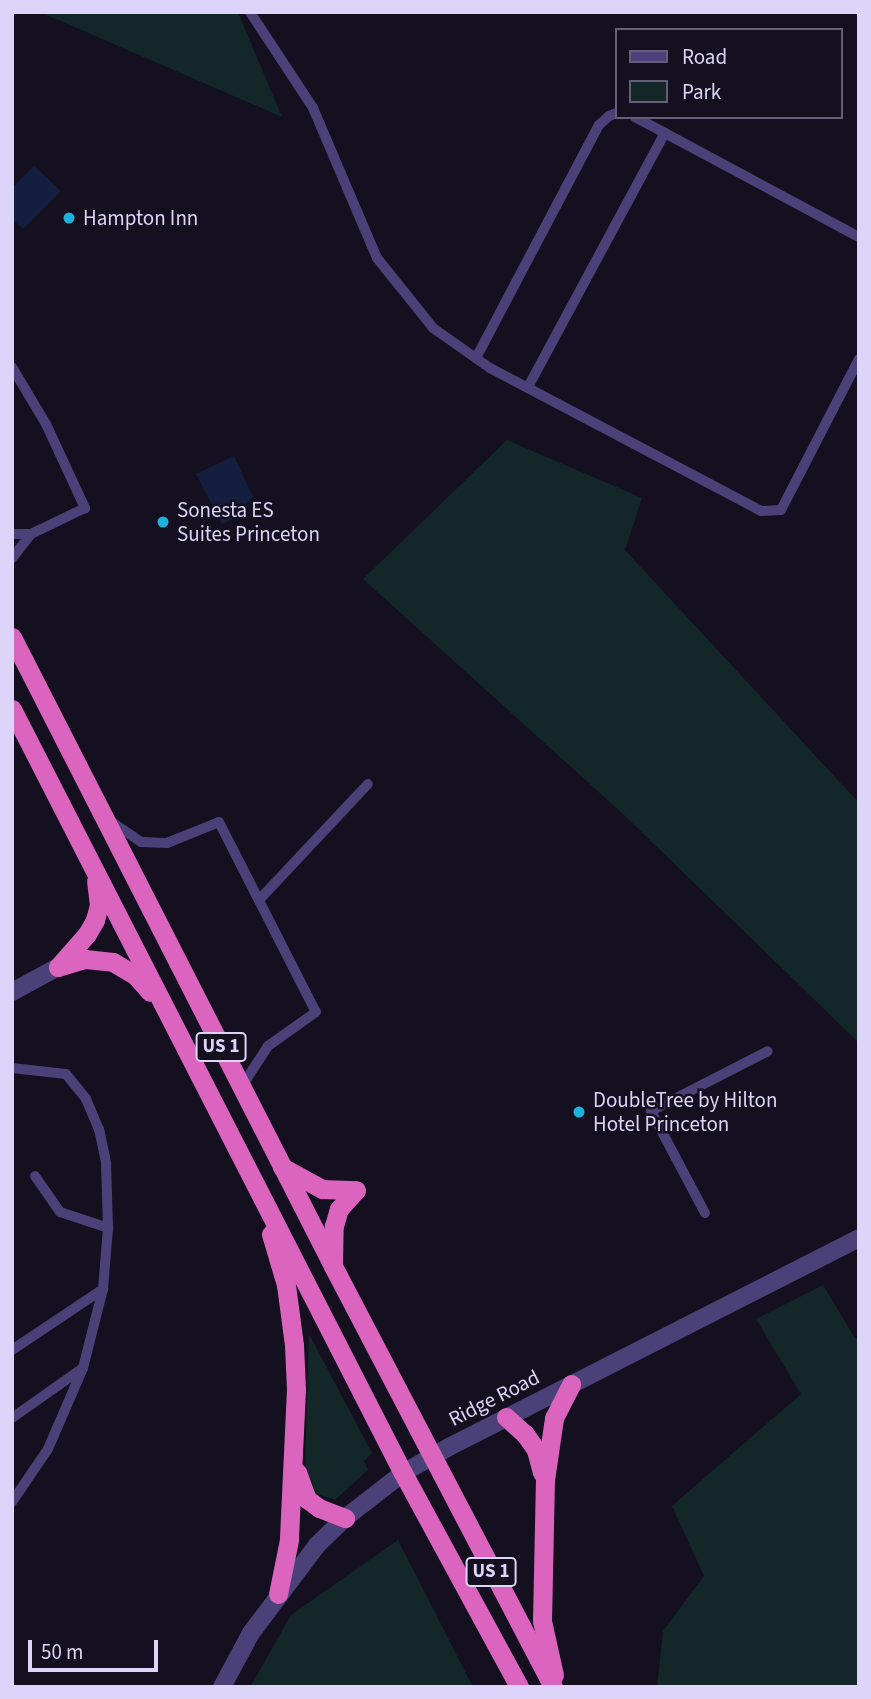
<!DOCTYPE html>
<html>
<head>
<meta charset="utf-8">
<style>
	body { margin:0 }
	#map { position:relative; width:871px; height:1699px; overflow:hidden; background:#14101f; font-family:"Source Sans 3",sans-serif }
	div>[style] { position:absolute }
	.green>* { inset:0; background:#132628 }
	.water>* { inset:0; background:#141f3f }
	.service>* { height:10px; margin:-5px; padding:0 5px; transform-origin:5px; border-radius:5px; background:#4a4178 }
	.minor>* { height:18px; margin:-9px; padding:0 9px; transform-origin:9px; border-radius:9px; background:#4a4178 }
	.tertiary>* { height:18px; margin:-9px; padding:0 9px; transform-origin:9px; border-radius:9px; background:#4a4178 }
	.trunk>* { height:19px; margin:-9.5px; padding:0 9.5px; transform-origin:9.5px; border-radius:9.5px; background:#da64be }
	.dots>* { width:19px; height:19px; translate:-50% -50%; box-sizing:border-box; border:4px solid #14101f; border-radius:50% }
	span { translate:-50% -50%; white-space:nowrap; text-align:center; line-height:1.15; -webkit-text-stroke:5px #14101f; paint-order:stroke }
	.shield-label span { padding:2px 5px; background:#14101f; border:2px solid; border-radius:5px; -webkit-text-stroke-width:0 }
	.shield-label { font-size:19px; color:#dcd4f9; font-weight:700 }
	.poi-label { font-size:21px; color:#dcd4f9 }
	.left { translate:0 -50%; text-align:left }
	.street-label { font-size:21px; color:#dcd4f9 }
	.frame { position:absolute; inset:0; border:14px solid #dcd4f9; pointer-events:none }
	.legend { position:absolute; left:615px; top:28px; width:228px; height:91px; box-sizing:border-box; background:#14101f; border:2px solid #645e76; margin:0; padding:9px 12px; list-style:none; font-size:21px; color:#dcd4f9 }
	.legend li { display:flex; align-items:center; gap:14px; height:35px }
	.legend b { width:35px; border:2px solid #645e76 }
	.scale { position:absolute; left:28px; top:1640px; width:130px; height:32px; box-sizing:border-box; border:4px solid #dcd4f9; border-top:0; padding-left:9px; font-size:21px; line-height:24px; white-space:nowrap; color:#dcd4f9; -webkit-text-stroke:5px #14101f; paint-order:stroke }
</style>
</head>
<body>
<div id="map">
	<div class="green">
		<i style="clip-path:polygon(40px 12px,238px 12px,282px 117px)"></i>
		<i style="clip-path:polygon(507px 440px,642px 498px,625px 550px,859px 803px,859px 1043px,622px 813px,363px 579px)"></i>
		<i style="clip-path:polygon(823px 1285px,855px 1338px,859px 1339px,859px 1687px,657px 1687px,663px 1631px,704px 1576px,672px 1506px,801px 1394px,756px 1319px)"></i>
		<i style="clip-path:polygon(309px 1334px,372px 1453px,364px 1461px,368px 1470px,335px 1500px,317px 1494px,305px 1468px)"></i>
		<i style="clip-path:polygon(398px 1540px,473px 1687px,250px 1687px,291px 1615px)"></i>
	</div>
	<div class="water">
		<i style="clip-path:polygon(34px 166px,61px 191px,23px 229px,12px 219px,12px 188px)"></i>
		<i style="clip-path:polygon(234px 456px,253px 497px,234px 518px,222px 524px,196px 474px)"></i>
	</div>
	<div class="service">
		<i style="left:250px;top:12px;width:115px;rotate:56.7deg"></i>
		<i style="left:313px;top:108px;width:163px;rotate:66.9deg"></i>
		<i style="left:377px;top:258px;width:90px;rotate:51.3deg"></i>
		<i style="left:433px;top:328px;width:70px;rotate:35.1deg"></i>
		<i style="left:490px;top:368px;width:306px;rotate:27.8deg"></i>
		<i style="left:761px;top:511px;width:20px;rotate:-3deg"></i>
		<i style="left:781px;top:510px;width:170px;rotate:-62.7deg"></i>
		<i style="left:635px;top:117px;width:254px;rotate:28.2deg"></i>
		<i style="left:476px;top:358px;width:263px;rotate:-62.2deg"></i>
		<i style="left:599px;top:125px;width:13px;rotate:-42deg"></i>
		<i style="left:609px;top:116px;width:9px;rotate:-21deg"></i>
		<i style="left:12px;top:367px;width:66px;rotate:59.2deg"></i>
		<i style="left:46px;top:424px;width:93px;rotate:65.1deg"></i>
		<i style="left:85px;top:508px;width:60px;rotate:154.3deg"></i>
		<i style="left:31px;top:534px;width:31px;rotate:128deg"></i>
		<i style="left:528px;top:387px;width:289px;rotate:-61.7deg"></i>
		<i style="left:12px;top:534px;width:19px"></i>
		<i style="left:110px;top:821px;width:37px;rotate:34deg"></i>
		<i style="left:141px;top:842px;width:26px;rotate:2deg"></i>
		<i style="left:167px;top:843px;width:56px;rotate:-22deg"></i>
		<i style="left:219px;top:822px;width:213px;rotate:63deg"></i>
		<i style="left:316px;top:1012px;width:59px;rotate:144.7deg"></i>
		<i style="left:268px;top:1046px;width:48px;rotate:123deg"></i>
		<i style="left:259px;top:900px;width:159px;rotate:-46.8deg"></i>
		<i style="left:12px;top:1068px;width:54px;rotate:6.3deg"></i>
		<i style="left:66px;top:1074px;width:32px;rotate:51deg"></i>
		<i style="left:86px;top:1099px;width:33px;rotate:67deg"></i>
		<i style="left:99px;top:1129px;width:35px;rotate:78deg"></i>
		<i style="left:106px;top:1163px;width:65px;rotate:88.2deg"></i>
		<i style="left:108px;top:1228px;width:61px;rotate:94.7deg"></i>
		<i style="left:103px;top:1289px;width:81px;rotate:104.2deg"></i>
		<i style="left:83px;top:1368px;width:88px;rotate:113.4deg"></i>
		<i style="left:48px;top:1449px;width:64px;rotate:124.2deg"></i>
		<i style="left:35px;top:1176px;width:44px;rotate:55.2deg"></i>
		<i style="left:60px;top:1212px;width:51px;rotate:18.4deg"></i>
		<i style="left:705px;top:1213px;width:115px;rotate:-117.9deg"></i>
		<i style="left:651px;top:1111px;width:131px;rotate:-27.1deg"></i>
		<i style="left:12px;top:1350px;width:110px;rotate:-33.8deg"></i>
		<i style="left:12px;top:1418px;width:87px;rotate:-35.2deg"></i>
	</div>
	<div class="minor">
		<i style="left:12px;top:992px;width:52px;rotate:-28.5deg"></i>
	</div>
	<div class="tertiary">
		<i style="left:222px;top:1687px;width:61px;rotate:-61.8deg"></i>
		<i style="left:251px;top:1633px;width:110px;rotate:-53.1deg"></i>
		<i style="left:317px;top:1545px;width:39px;rotate:-44deg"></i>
		<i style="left:345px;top:1518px;width:73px;rotate:-37.8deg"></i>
		<i style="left:403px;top:1473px;width:53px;rotate:-29.5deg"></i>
		<i style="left:449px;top:1447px;width:460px;rotate:-27deg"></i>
	</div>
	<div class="trunk">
		<i style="left:12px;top:637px;width:706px;rotate:62.96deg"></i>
		<i style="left:333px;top:1266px;width:475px;rotate:62.4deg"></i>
		<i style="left:12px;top:709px;width:858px;rotate:62.9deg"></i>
		<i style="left:403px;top:1473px;width:243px;rotate:61.5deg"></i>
		<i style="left:58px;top:967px;width:28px;rotate:-17deg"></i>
		<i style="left:85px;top:959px;width:28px;rotate:6deg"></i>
		<i style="left:113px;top:962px;width:27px;rotate:31deg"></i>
		<i style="left:136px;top:976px;width:21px;rotate:49deg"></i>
		<i style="left:58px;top:967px;width:44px;rotate:-48.7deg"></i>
		<i style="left:87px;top:934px;width:16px;rotate:-60deg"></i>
		<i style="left:95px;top:920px;width:16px;rotate:-75deg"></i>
		<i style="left:99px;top:905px;width:24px;rotate:-97deg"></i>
		<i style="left:282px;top:1167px;width:46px;rotate:28.8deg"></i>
		<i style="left:322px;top:1189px;width:34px;rotate:2deg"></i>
		<i style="left:271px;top:1234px;width:53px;rotate:73.6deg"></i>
		<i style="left:286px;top:1285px;width:61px;rotate:82.4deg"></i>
		<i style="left:294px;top:1345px;width:44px;rotate:87.4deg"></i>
		<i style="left:296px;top:1389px;width:151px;rotate:92.7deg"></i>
		<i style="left:289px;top:1540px;width:55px;rotate:101.5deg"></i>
		<i style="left:333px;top:1265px;width:39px;rotate:-89deg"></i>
		<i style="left:334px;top:1226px;width:18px;rotate:-74deg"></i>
		<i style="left:339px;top:1209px;width:25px;rotate:-48deg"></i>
		<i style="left:506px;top:1417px;width:25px;rotate:42deg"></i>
		<i style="left:525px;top:1434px;width:19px;rotate:55deg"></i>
		<i style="left:536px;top:1450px;width:23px;rotate:75deg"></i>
		<i style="left:297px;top:1472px;width:29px;rotate:70deg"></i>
		<i style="left:307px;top:1499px;width:15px;rotate:37deg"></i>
		<i style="left:319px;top:1508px;width:28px;rotate:21deg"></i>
		<i style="left:554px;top:1675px;width:55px;rotate:-102.5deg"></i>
		<i style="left:542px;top:1621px;width:141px;rotate:-88.8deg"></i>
		<i style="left:545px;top:1480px;width:63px;rotate:-81.7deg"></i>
		<i style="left:554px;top:1418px;width:38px;rotate:-63deg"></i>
	</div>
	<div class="dots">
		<i style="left:69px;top:218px;background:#1eb1db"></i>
		<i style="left:163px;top:522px;background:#1eb1db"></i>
		<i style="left:579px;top:1112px;background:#1eb1db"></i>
	</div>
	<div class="shield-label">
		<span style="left:221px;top:1047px">US 1</span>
		<span style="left:491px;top:1572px">US 1</span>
	</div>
	<div class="poi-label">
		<span class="left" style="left:83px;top:218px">Hampton Inn</span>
		<span class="left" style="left:177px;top:522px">Sonesta ES<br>Suites Princeton</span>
		<span class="left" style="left:593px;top:1112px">DoubleTree by Hilton<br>Hotel Princeton</span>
	</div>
	<div class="street-label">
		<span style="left:494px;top:1398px;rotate:-27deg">Ridge Road</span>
	</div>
	<div class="frame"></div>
	<ul class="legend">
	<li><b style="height:9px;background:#4a4178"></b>Road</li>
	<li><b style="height:19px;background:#132628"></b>Park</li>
	</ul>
	<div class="scale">50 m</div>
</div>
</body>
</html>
